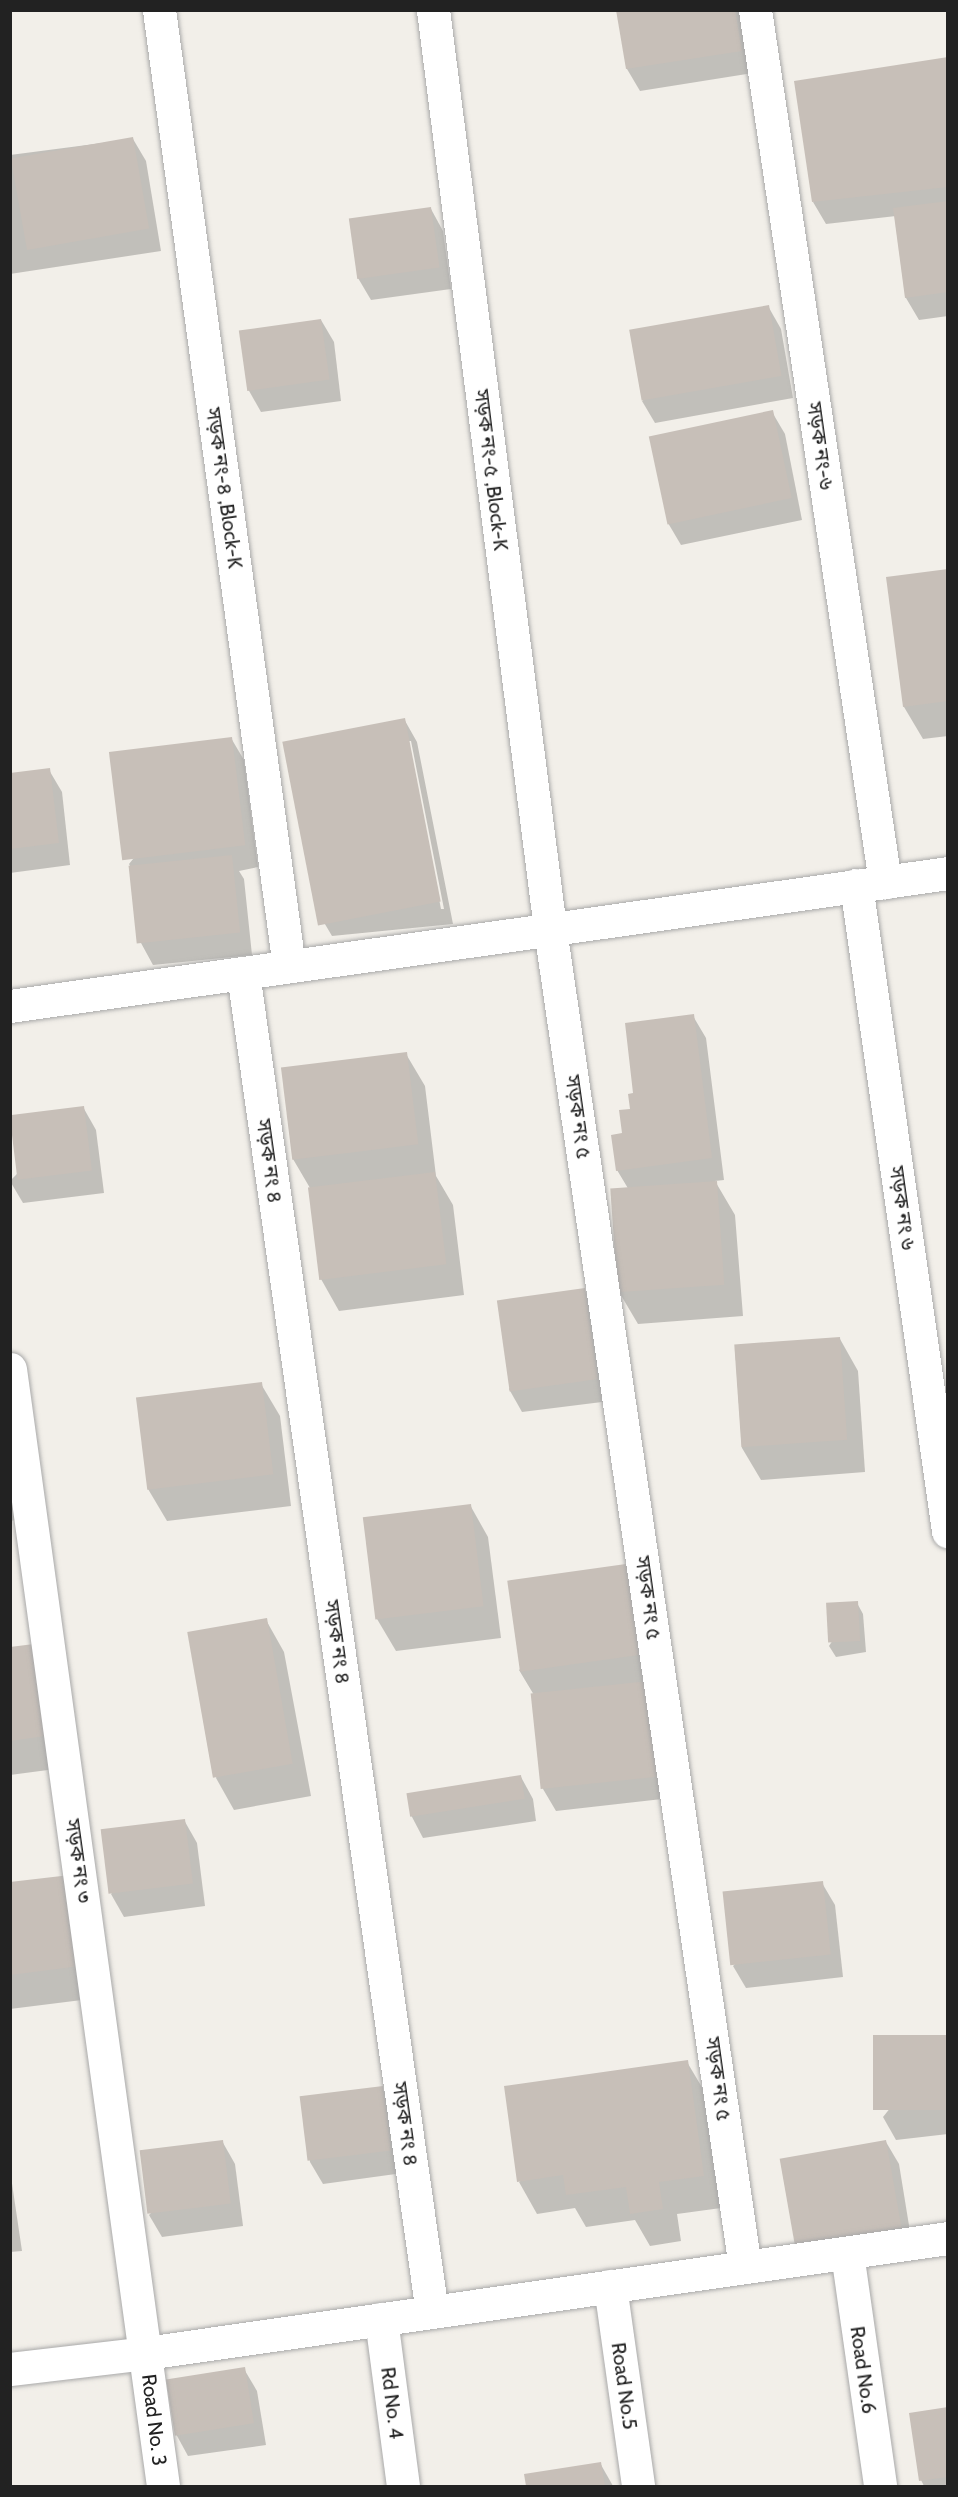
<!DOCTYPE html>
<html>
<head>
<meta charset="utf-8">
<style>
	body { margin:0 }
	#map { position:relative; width:958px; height:2497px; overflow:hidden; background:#f2efe9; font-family:Cabin,"Noto Sans Bengali",sans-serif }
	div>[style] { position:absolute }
	.shadow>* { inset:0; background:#0003 }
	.building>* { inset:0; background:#c7bfb8; transform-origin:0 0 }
	.roads { filter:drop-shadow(0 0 2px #a9a9a9) drop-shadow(0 0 2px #a9a9a9) }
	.minor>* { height:33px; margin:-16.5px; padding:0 16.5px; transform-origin:16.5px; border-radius:16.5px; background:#fff }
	span { translate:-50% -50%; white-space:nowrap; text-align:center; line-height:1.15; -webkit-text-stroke:5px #fff; paint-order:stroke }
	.street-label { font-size:20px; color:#222 }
	.frame { position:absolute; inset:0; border:12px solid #222; pointer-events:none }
</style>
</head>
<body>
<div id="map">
	<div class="shadow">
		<i style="clip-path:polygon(617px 10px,743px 10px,753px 73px,640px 91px,627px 69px)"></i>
		<i style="clip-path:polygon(948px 59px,948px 316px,919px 320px,906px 298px,896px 216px,826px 224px,813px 202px)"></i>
		<i style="clip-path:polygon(133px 139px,146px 161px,161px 251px,10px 274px,10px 155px)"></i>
		<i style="clip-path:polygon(431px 209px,443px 231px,451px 289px,371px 300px,358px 278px)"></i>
		<i style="clip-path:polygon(768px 306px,781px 329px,793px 398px,655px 423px,642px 401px)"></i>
		<i style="clip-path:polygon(321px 320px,334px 342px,341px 401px,261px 412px,248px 389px)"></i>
		<i style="clip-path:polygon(772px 412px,785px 434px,802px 520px,681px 545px,668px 523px)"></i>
		<i style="clip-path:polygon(948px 571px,948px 736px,923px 739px,904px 707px,887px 578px)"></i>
		<i style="clip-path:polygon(evenodd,404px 719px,417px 742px,453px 924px,332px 936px,319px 914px,404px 719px,408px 741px,411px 741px,444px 909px,441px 909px,408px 741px)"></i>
		<i style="clip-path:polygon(231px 738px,244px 760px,258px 867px,239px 871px,244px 879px,252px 955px,153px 965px,141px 943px,131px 873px,134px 873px,129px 864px)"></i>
		<i style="clip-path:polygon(49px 770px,62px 792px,70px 865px,10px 873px,10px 775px)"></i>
		<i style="clip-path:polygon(693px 1016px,706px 1038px,724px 1180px,715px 1181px,735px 1215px,743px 1316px,638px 1324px,619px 1292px,629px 1190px,617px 1170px,634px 1094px)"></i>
		<i style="clip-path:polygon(406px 1054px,425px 1086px,436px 1176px,453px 1205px,464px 1295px,339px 1311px,321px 1279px,310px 1188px,293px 1159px)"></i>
		<i style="clip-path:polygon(83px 1107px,96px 1130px,104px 1193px,23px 1203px,10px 1181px)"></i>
		<i style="clip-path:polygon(584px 1289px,597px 1312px,610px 1401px,522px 1412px,509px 1389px)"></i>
		<i style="clip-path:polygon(840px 1339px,858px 1371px,865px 1472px,761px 1480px,742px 1448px,735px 1347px)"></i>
		<i style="clip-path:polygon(261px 1384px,280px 1416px,291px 1506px,167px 1521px,148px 1489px)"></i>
		<i style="clip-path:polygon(10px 1467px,17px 1520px,10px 1521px)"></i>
		<i style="clip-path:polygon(470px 1505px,488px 1537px,501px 1638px,396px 1651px,377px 1619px)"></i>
		<i style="clip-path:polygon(632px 1565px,671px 1798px,556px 1811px,543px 1789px,534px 1695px,519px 1670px)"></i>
		<i style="clip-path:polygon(857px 1603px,863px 1614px,866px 1652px,836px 1657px,829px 1646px)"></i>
		<i style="clip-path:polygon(266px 1620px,284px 1652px,311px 1796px,234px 1810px,216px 1778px)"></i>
		<i style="clip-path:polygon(10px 1649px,63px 1768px,10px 1775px)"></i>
		<i style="clip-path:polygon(521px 1777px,533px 1799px,536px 1821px,423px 1838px,411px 1815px)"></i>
		<i style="clip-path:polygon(184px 1820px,197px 1843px,205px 1906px,124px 1917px,111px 1894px)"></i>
		<i style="clip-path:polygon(10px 1883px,87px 1908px,98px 1998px,10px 2009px)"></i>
		<i style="clip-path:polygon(822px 1883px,835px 1905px,843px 1977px,746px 1988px,733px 1966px)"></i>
		<i style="clip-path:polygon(948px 2036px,948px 2134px,896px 2140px,883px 2117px)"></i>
		<i style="clip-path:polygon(687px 2062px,706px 2094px,721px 2208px,677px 2214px,681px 2241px,650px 2246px,635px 2220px,586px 2227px,575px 2208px,537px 2214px,519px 2182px)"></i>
		<i style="clip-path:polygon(382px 2088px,395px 2110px,403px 2173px,323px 2184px,310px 2162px,301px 2098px)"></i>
		<i style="clip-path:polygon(222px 2141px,235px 2164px,243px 2226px,162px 2237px,149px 2215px)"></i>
		<i style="clip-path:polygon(886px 2142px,899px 2164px,913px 2250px,781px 2160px)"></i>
		<i style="clip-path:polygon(10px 2170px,22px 2251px,10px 2252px)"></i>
		<i style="clip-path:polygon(244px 2369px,257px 2391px,266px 2445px,188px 2456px,176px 2434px)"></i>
		<i style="clip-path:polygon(948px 2408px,948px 2486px,924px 2486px,921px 2480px)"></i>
		<i style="clip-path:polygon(600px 2463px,613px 2486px,528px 2486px,526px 2475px)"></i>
	</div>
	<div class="building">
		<i style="clip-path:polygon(616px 10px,735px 10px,742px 51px,626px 69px)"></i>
		<i style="clip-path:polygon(948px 57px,948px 187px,812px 202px,794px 81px)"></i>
		<i style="left:133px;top:137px;width:93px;height:124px;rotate:80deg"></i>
		<i style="clip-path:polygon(948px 201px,948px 292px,905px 298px,893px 208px)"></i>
		<i style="left:431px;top:207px;width:61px;height:83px;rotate:82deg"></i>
		<i style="left:769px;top:305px;width:72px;height:142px;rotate:80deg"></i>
		<i style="left:321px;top:319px;width:61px;height:83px;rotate:82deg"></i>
		<i style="left:773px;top:410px;width:90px;height:127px;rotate:78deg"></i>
		<i style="clip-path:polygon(948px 569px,948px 701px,903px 707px,886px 577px)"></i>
		<i style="left:405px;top:718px;width:187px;height:125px;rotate:79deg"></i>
		<i style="left:232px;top:737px;width:109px;height:124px;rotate:83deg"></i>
		<i style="clip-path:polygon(50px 768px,59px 843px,10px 849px,10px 773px)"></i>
		<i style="left:232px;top:855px;width:78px;height:104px;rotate:84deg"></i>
		<i style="clip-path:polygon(694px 1014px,712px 1158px,616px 1171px,611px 1135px,622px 1133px,619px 1110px,630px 1109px,628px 1094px,633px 1093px,625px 1023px)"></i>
		<i style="left:407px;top:1052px;width:93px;height:127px;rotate:83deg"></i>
		<i style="left:84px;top:1106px;width:65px;height:75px;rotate:83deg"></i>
		<i style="left:435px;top:1172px;width:93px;height:128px;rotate:83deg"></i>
		<i style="left:717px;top:1181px;width:104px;height:107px;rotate:86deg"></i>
		<i style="left:585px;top:1288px;width:92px;height:89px;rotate:82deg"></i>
		<i style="left:840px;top:1337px;width:103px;height:106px;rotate:86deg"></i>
		<i style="left:262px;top:1382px;width:93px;height:127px;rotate:83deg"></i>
		<i style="left:471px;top:1504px;width:103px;height:109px;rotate:83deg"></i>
		<i style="left:633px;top:1563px;width:92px;height:127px;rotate:82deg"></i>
		<i style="left:858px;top:1601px;width:40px;height:32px;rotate:87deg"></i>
		<i style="left:267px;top:1618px;width:148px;height:81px;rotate:80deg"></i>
		<i style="clip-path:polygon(34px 1644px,45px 1736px,10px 1741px,10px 1647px)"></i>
		<i style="left:649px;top:1681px;width:96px;height:119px;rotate:84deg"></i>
		<i style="left:521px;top:1775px;width:24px;height:116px;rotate:81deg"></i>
		<i style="left:185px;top:1819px;width:65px;height:85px;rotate:83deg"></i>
		<i style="clip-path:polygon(70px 1875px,80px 1966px,10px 1975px,10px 1882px)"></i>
		<i style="left:823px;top:1881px;width:74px;height:101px;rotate:84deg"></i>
		<i style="left:948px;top:2035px;width:75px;height:75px;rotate:90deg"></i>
		<i style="clip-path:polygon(688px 2060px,704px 2176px,659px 2182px,663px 2209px,630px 2214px,626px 2187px,566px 2195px,563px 2175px,517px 2182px,504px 2086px)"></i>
		<i style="left:383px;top:2086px;width:65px;height:84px;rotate:83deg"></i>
		<i style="left:223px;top:2140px;width:64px;height:84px;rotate:83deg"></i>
		<i style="left:886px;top:2140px;width:89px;height:108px;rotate:80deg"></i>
		<i style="left:245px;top:2367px;width:57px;height:80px;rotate:81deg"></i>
		<i style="clip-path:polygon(948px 2407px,948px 2477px,919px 2481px,909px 2413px)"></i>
		<i style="clip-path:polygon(601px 2462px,605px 2486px,526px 2486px,524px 2474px)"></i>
	</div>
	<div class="roads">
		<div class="minor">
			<i style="left:159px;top:10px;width:965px;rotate:82.26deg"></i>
			<i style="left:433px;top:10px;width:926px;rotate:82.74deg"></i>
			<i style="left:550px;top:929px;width:1352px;rotate:81.71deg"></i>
			<i style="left:755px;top:10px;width:882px;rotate:81.52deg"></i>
			<i style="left:856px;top:885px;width:653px;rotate:81.89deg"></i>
			<i style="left:243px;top:973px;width:1352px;rotate:81.97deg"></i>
			<i style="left:10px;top:1006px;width:947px;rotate:-8.07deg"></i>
			<i style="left:10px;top:1369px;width:1127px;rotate:82.2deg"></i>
			<i style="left:847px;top:2253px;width:235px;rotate:81.9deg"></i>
			<i style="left:610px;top:2286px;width:202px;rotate:82deg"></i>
			<i style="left:381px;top:2319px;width:168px;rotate:82.5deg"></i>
			<i style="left:10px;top:2369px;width:137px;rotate:-6.7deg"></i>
			<i style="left:146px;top:2353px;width:810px;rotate:-8.16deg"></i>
		</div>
	</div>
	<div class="street-label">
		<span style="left:820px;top:446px;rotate:82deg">সড়ক নং-৬</span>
		<span style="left:491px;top:470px;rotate:83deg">সড়ক নং-৫ ,Block-K</span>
		<span style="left:224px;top:488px;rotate:82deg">সড়ক নং-৪ ,Block-K</span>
		<span style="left:578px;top:1117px;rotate:82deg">সড়ক নং ৫</span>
		<span style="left:269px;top:1161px;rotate:82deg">সড়ক নং ৪</span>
		<span style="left:902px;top:1208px;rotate:82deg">সড়ক নং ৬</span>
		<span style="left:648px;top:1598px;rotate:82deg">সড়ক নং ৫</span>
		<span style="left:337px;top:1642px;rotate:82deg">সড়ক নং ৪</span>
		<span style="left:78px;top:1861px;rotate:82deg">সড়ক নং ৩</span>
		<span style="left:718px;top:2079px;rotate:82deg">সড়ক নং ৫</span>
		<span style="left:405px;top:2124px;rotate:82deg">সড়ক নং ৪</span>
		<span style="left:863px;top:2370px;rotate:82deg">Road No.6</span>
		<span style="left:624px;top:2386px;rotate:82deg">Road No.5</span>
		<span style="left:392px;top:2403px;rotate:83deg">Rd No. 4</span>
		<span style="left:154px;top:2420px;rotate:83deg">Road No. 3</span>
	</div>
	<div class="frame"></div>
</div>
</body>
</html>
